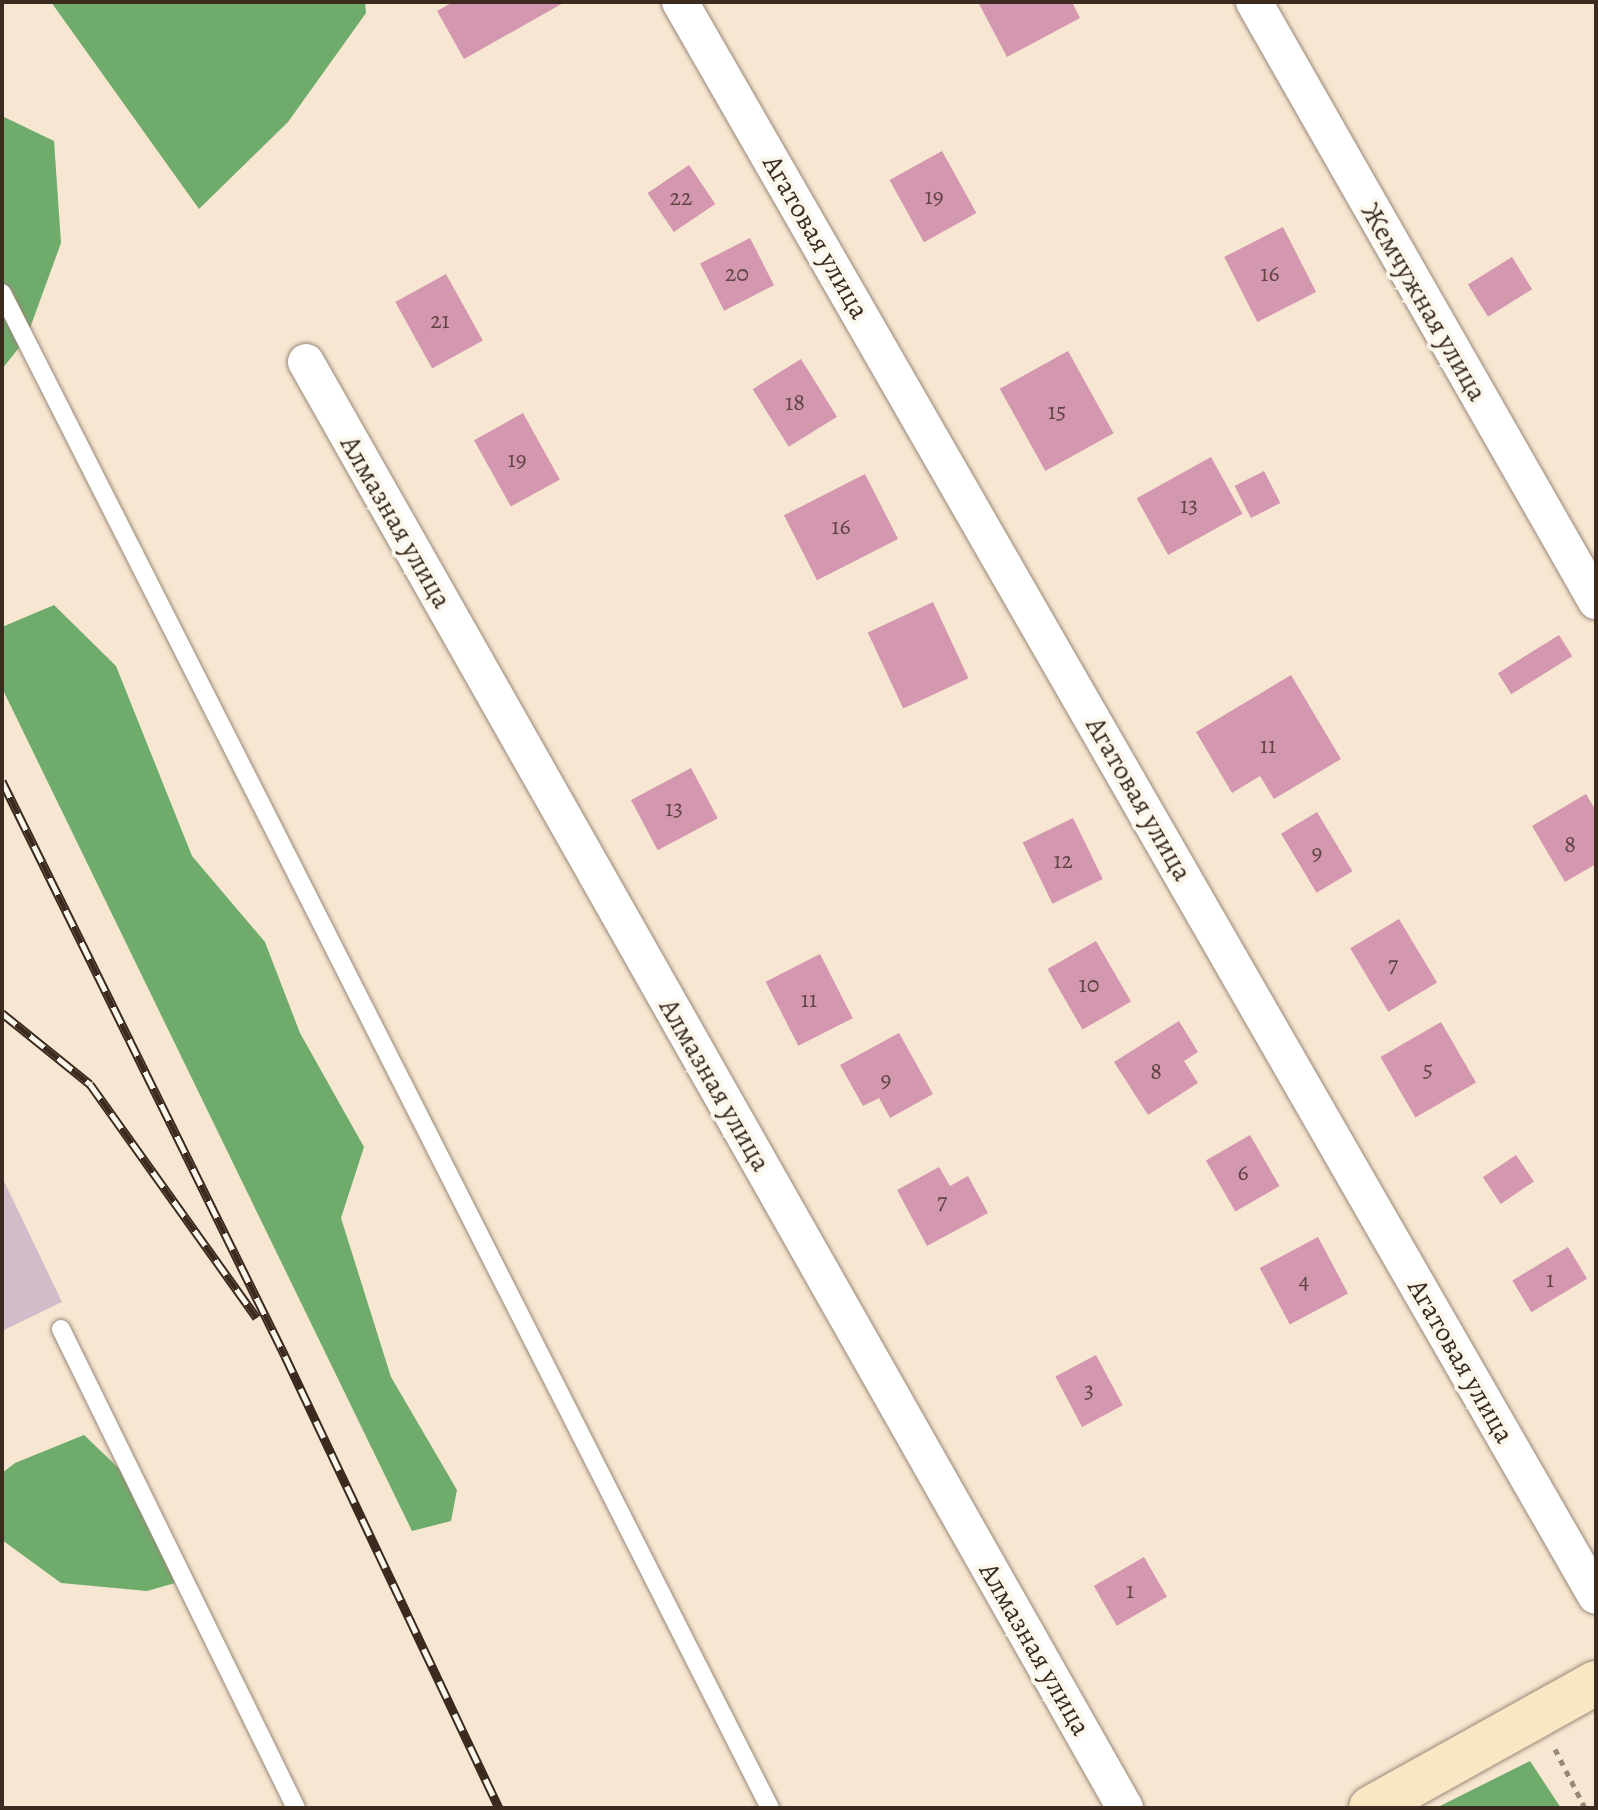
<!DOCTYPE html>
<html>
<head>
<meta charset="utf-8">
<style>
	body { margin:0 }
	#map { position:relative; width:1598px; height:1810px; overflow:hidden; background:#f7e7d2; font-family:Alegreya,serif }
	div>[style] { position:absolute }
	.industrial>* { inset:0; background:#d1bdc9 }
	.forest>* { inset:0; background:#6fac6c }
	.building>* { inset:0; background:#d497b0; transform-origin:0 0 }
	.path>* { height:5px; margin-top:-2.5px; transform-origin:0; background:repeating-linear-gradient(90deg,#998878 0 6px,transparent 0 12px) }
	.roads { filter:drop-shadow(0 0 2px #998878) drop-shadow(0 0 2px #998878) }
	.lane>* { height:18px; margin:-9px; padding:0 9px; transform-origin:9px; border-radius:9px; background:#fff }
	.street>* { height:36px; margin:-18px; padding:0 18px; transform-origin:18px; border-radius:18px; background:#fff }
	.secondary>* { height:44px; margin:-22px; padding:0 22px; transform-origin:22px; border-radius:22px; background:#f9e7c3 }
	.rail>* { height:9px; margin-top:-4.5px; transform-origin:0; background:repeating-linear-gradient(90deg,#fbf7ec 0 18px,#3b2a1e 0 36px); box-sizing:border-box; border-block:2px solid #3b2a1e }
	span { translate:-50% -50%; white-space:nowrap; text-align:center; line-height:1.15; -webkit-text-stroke:8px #fbf7ec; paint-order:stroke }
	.number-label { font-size:24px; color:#614542 }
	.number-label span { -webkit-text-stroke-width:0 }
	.street-label { font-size:28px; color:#3b2a1e }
	.frame { position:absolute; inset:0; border:4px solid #3b2a1e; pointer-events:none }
</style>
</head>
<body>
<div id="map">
	<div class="industrial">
		<i style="clip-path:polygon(2px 1177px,62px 1302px,2px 1331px)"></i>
	</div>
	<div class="forest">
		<i style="clip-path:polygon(51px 2px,365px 2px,366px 13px,288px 122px,199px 209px)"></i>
		<i style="clip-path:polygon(2px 116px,54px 141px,61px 243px,26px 339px,2px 369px)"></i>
		<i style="clip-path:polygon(54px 605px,116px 666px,192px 856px,265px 942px,300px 1033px,364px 1147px,341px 1218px,391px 1377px,457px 1490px,451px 1521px,412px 1531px,2px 688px,2px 627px)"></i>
		<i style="clip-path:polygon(84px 1435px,126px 1475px,175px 1583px,147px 1591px,61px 1583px,2px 1540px,2px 1473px,15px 1463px)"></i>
		<i style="clip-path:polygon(1530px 1761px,1561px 1808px,1436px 1808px)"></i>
	</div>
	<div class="building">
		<i style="clip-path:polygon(453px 2px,565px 2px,464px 59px,437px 11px)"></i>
		<i style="clip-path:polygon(978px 2px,1072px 2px,1080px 18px,1007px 57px)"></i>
		<i style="left:942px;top:151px;width:71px;height:60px;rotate:61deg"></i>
		<i style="left:689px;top:165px;width:47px;height:50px;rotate:56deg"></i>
		<i style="left:1283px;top:227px;width:73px;height:66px;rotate:63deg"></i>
		<i style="left:750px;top:238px;width:53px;height:56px;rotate:63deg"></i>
		<i style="left:1512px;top:257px;width:38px;height:52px;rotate:58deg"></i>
		<i style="left:446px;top:274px;width:76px;height:58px;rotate:61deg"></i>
		<i style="left:1068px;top:351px;width:94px;height:78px;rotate:61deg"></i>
		<i style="left:801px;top:359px;width:68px;height:57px;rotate:58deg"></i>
		<i style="left:523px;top:413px;width:76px;height:56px;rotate:61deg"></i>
		<i style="left:1211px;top:457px;width:65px;height:85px;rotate:61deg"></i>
		<i style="left:1264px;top:471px;width:36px;height:33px;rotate:63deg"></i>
		<i style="left:865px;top:474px;width:73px;height:91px;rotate:63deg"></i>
		<i style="left:933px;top:602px;width:84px;height:72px;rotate:65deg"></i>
		<i style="left:1559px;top:635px;width:25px;height:72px;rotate:58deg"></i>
		<i style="clip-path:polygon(1291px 675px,1341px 759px,1274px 799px,1260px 776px,1232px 793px,1196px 732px)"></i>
		<i style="left:691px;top:768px;width:57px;height:68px;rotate:62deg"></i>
		<i style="clip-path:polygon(1586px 794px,1596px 811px,1596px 864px,1565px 882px,1532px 826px)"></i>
		<i style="left:1317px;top:812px;width:69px;height:42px;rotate:59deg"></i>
		<i style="left:1073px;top:818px;width:68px;height:56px;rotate:64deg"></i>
		<i style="left:1399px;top:919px;width:74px;height:57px;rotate:59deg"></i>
		<i style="left:1096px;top:941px;width:70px;height:56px;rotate:60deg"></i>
		<i style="left:820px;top:954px;width:72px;height:61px;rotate:63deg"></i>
		<i style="clip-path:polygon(1179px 1021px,1198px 1052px,1184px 1061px,1198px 1083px,1148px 1115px,1114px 1062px)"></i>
		<i style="left:1441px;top:1022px;width:70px;height:70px;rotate:60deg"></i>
		<i style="clip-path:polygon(899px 1033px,933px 1094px,890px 1118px,879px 1098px,863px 1106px,840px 1065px)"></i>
		<i style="left:1250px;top:1135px;width:59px;height:51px;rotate:60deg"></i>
		<i style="left:1516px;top:1155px;width:32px;height:40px;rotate:56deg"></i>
		<i style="clip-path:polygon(939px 1167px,950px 1186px,968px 1176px,988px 1213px,927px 1246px,897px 1190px)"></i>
		<i style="left:1318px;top:1237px;width:64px;height:66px;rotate:62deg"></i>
		<i style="left:1568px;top:1247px;width:37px;height:65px;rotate:59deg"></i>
		<i style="left:1096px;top:1355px;width:57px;height:46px;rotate:62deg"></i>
		<i style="left:1144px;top:1557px;width:46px;height:58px;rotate:60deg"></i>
	</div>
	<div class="path">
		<i style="left:1555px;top:1749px;width:66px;rotate:63deg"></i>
	</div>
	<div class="roads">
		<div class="lane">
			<i style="left:2px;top:293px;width:1699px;rotate:63.12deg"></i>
			<i style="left:61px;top:1329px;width:534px;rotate:63.87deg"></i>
		</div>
		<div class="street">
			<i style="left:680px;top:2px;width:1838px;rotate:60.12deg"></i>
			<i style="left:1254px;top:2px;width:690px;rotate:60.28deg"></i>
			<i style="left:306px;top:362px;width:1662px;rotate:60.47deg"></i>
		</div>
		<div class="secondary">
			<i style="left:1371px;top:1808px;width:257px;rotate:-29.1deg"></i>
		</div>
	</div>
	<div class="rail">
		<i style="left:2px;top:781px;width:641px;rotate:63.79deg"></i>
		<i style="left:285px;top:1356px;width:500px;rotate:64.66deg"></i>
		<i style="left:2px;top:1013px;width:113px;rotate:38.9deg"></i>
		<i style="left:90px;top:1084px;width:287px;rotate:54.5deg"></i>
	</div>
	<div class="number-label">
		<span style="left:934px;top:197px">19</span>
		<span style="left:681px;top:198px">22</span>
		<span style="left:737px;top:274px">20</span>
		<span style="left:1270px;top:274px">16</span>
		<span style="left:440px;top:321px">21</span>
		<span style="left:795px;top:403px">18</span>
		<span style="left:1057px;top:412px">15</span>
		<span style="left:517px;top:460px">19</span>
		<span style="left:1189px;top:506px">13</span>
		<span style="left:841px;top:527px">16</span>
		<span style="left:1268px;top:746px">11</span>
		<span style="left:674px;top:809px">13</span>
		<span style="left:1570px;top:845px">8</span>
		<span style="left:1317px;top:853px">9</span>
		<span style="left:1063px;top:861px">12</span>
		<span style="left:1393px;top:965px">7</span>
		<span style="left:1089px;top:985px">10</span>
		<span style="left:809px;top:1000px">11</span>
		<span style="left:1428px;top:1070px">5</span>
		<span style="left:1156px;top:1072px">8</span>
		<span style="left:886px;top:1080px">9</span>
		<span style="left:1243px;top:1173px">6</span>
		<span style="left:942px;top:1202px">7</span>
		<span style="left:1550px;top:1280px">1</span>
		<span style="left:1304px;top:1281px">4</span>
		<span style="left:1089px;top:1391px">3</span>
		<span style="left:1130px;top:1591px">1</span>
	</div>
	<div class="street-label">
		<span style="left:816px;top:237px;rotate:60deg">Агатовая улица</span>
		<span style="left:1424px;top:302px;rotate:60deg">Жемчужная улица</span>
		<span style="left:396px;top:522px;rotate:60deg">Алмазная улица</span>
		<span style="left:1139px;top:799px;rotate:60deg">Агатовая улица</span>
		<span style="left:715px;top:1085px;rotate:60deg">Алмазная улица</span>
		<span style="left:1461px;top:1361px;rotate:60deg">Агатовая улица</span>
		<span style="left:1035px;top:1649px;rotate:60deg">Алмазная улица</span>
	</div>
	<div class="frame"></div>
</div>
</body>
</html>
